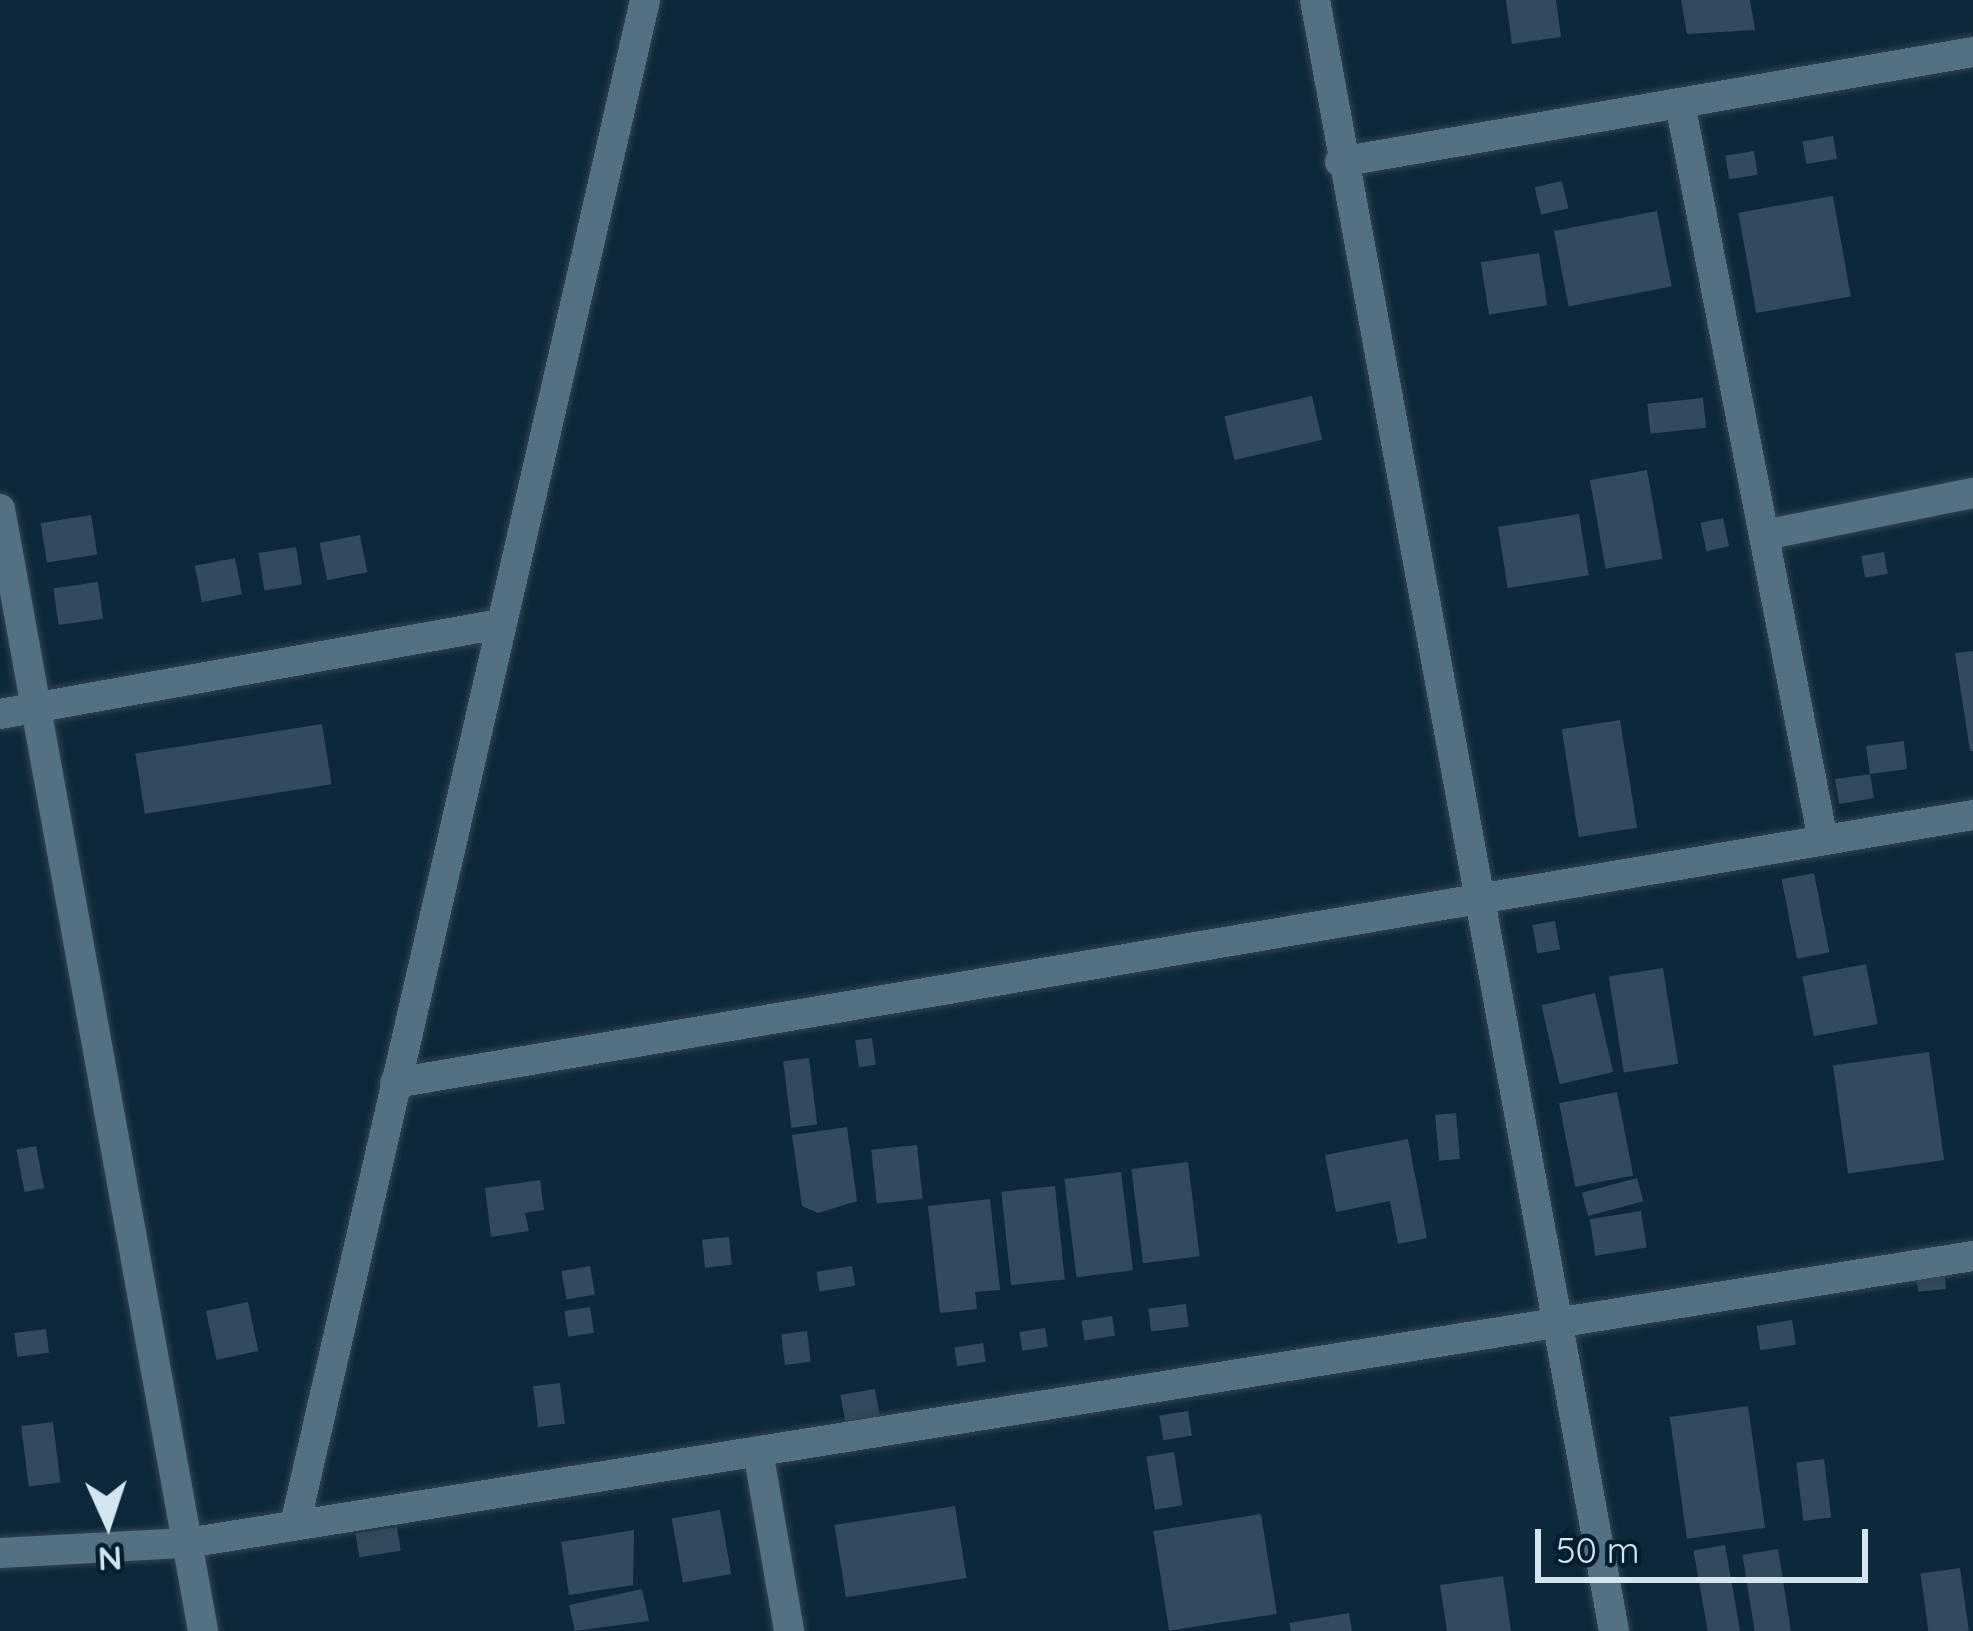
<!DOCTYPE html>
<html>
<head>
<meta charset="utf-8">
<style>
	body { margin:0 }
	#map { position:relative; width:1973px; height:1631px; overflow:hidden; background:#0d2839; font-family:Quicksand,sans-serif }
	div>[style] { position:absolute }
	.building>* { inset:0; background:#324a5b; transform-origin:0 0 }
	.roads { filter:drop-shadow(0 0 3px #334351) drop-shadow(0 0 3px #334351) }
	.street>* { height:30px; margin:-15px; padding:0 15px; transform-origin:15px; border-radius:15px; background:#547184 }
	span { translate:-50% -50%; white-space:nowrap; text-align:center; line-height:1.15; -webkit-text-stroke:12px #031e2e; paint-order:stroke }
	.north { position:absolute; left:48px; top:1463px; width:120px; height:120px; -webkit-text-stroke:9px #031e2e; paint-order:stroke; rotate:177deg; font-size:33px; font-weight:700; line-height:48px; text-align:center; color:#d5e5f0 }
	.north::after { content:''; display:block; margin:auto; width:42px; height:54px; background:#d5e5f0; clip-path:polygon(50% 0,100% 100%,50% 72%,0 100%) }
	.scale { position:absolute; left:1535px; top:1529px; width:333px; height:54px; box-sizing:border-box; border:6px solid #d5e5f0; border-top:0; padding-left:15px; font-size:36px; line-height:42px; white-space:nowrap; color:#d5e5f0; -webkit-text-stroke:9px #031e2e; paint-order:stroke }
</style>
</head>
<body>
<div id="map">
	<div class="building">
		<i style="clip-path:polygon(1506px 0,1556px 0,1561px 37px,1512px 44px)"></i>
		<i style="clip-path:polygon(1681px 0,1750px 0,1755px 30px,1687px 34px)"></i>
		<i style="left:1833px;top:136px;width:23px;height:31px;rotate:80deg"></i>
		<i style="left:1754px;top:151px;width:24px;height:29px;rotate:81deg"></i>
		<i style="left:1562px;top:181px;width:28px;height:28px;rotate:77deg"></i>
		<i style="left:1833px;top:196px;width:102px;height:96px;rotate:80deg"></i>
		<i style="left:1657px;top:211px;width:77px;height:105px;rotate:79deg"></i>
		<i style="left:1539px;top:253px;width:53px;height:59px;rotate:81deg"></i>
		<i style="left:1312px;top:396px;width:45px;height:90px;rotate:77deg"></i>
		<i style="left:1703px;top:398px;width:30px;height:56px;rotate:84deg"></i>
		<i style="left:1647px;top:470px;width:90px;height:58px;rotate:80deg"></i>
		<i style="left:1579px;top:514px;width:62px;height:82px;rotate:81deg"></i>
		<i style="left:91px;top:515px;width:40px;height:51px;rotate:81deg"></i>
		<i style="left:1723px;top:518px;width:29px;height:23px;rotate:78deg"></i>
		<i style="left:360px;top:535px;width:38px;height:41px;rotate:79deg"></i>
		<i style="left:296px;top:547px;width:38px;height:38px;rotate:81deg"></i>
		<i style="left:1884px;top:552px;width:22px;height:23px;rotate:80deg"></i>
		<i style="left:235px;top:558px;width:37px;height:41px;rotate:79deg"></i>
		<i style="left:98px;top:582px;width:37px;height:45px;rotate:82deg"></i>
		<i style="clip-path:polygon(1973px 651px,1973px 751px,1970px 751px,1955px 653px)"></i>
		<i style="left:1620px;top:720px;width:109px;height:59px;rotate:81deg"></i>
		<i style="left:322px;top:724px;width:61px;height:189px;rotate:81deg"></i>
		<i style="clip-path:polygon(1904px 741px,1907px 769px,1870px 774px,1874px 798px,1839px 804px,1835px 779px,1870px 774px,1866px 746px)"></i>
		<i style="left:1814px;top:873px;width:81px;height:33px;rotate:79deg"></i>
		<i style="left:1555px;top:921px;width:29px;height:23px;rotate:80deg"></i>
		<i style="left:1866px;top:964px;width:61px;height:65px;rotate:79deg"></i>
		<i style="left:1663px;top:968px;width:97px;height:55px;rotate:81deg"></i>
		<i style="left:1595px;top:993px;width:81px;height:55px;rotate:77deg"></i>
		<i style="left:872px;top:1038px;width:27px;height:17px;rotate:82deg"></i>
		<i style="left:1929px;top:1052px;width:109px;height:97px;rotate:82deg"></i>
		<i style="left:809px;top:1058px;width:67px;height:26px;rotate:83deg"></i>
		<i style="left:1617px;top:1092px;width:85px;height:59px;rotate:79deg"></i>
		<i style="left:1456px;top:1113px;width:46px;height:21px;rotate:85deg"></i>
		<i style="clip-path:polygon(847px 1127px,857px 1201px,818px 1213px,802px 1206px,792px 1135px)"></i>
		<i style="clip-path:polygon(1408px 1139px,1427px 1238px,1398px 1244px,1390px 1201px,1336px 1212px,1325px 1155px)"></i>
		<i style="left:917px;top:1145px;width:54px;height:46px;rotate:84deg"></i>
		<i style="left:36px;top:1146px;width:43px;height:20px;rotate:79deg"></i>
		<i style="left:1188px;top:1162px;width:95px;height:57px;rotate:83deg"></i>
		<i style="left:1121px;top:1172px;width:99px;height:57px;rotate:83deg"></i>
		<i style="left:1637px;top:1178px;width:24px;height:57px;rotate:75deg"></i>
		<i style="clip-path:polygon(540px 1180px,544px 1210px,525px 1213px,529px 1231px,491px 1237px,485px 1188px)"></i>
		<i style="left:1055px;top:1186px;width:94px;height:54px;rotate:84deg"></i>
		<i style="clip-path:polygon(990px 1199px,1000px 1290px,975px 1292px,977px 1309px,940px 1313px,928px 1206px)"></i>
		<i style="left:1641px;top:1211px;width:37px;height:52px;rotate:81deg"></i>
		<i style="left:729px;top:1237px;width:28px;height:27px;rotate:84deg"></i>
		<i style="left:590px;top:1266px;width:29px;height:29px;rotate:80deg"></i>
		<i style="left:852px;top:1266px;width:20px;height:36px;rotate:81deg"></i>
		<i style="left:1944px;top:1270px;width:19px;height:28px;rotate:84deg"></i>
		<i style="left:248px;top:1302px;width:50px;height:43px;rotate:78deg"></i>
		<i style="left:1186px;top:1304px;width:23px;height:38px;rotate:83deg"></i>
		<i style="left:590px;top:1307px;width:26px;height:26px;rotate:81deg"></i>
		<i style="left:1112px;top:1316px;width:20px;height:31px;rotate:81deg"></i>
		<i style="left:1792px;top:1320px;width:25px;height:36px;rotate:81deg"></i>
		<i style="left:1045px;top:1328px;width:19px;height:26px;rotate:81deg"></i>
		<i style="left:46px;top:1329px;width:24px;height:32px;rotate:83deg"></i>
		<i style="left:807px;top:1331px;width:31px;height:26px;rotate:83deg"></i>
		<i style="left:983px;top:1343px;width:19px;height:29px;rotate:81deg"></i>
		<i style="left:560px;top:1383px;width:41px;height:27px;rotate:83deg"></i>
		<i style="left:875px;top:1389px;width:28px;height:35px;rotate:80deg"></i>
		<i style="left:1748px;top:1406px;width:123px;height:79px;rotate:82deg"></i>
		<i style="left:1188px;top:1411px;width:25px;height:29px;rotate:81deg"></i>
		<i style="left:53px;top:1422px;width:61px;height:32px;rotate:83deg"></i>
		<i style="left:1174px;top:1452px;width:54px;height:28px;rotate:81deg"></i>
		<i style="left:1824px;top:1459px;width:59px;height:28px;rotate:83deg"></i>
		<i style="left:955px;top:1506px;width:73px;height:122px;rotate:81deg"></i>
		<i style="left:720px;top:1510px;width:65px;height:49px;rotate:80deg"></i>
		<i style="left:1261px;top:1514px;width:101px;height:109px;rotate:81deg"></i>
		<i style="left:397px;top:1527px;width:24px;height:42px;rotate:81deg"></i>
		<i style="clip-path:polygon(634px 1530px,633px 1585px,569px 1595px,561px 1542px)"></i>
		<i style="left:1725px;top:1545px;width:87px;height:32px;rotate:80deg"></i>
		<i style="left:1778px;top:1549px;width:83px;height:36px;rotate:81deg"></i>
		<i style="left:1960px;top:1568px;width:63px;height:40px;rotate:82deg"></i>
		<i style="clip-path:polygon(1503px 1576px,1511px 1631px,1447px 1631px,1440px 1585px)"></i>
		<i style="clip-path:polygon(642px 1589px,649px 1621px,575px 1631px,569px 1605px)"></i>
		<i style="clip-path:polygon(1349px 1613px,1352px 1631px,1291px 1631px,1289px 1623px)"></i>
	</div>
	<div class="roads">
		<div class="street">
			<i style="left:1315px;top:0;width:1658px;rotate:79.61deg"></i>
			<i style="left:1680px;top:103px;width:751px;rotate:79.02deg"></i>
			<i style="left:1340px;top:162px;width:642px;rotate:-9.86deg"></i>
			<i style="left:0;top:509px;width:1140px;rotate:79.74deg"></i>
			<i style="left:1764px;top:535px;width:213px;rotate:-11.4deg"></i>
			<i style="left:0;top:714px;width:508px;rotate:-10.2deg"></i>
			<i style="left:395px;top:1083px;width:1601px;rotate:-9.64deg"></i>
			<i style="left:758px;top:1451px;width:183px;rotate:80.2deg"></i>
			<i style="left:295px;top:1525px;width:1565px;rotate:-77.07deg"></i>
			<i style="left:0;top:1553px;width:187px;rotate:-3.1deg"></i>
			<i style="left:187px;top:1543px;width:1809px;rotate:-9.13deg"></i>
		</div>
	</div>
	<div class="north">N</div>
	<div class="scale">50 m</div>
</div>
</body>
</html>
